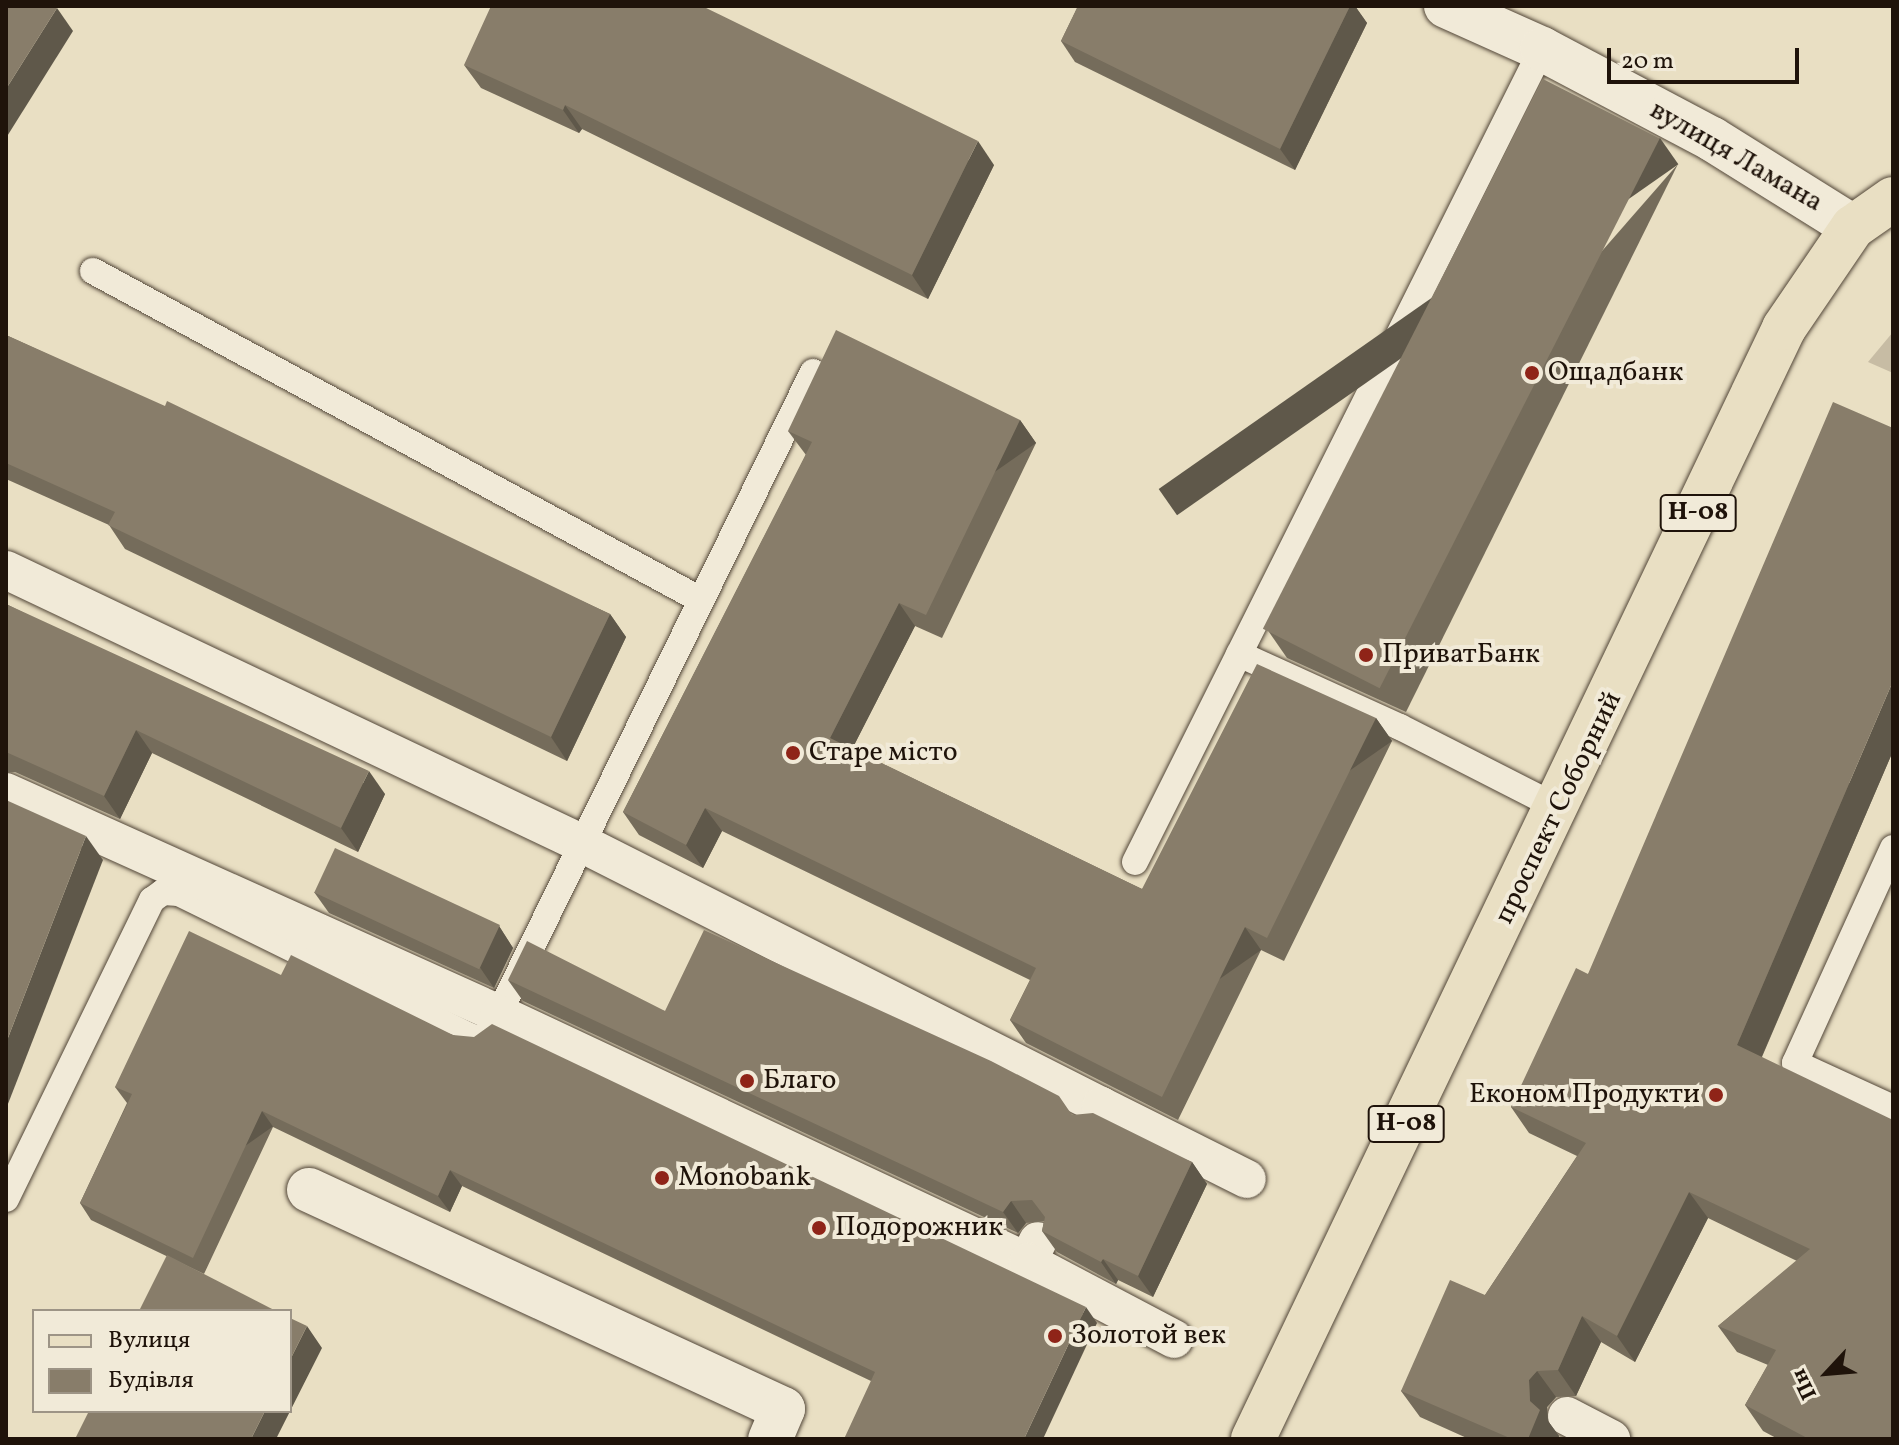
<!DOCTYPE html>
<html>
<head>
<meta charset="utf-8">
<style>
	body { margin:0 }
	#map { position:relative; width:1899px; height:1445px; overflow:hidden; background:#e9dfc3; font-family:Vollkorn,serif }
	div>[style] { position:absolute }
	.green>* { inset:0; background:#c7bca4 }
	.roads { filter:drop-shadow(0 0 2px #524638) drop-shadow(0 0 2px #524638) }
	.service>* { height:26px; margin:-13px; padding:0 13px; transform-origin:13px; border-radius:13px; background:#f1ead8 }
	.pedestrian>* { height:38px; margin:-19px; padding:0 19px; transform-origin:19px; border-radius:19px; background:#f1ead8 }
	.minor>* { height:44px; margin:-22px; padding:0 22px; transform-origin:22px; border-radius:22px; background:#f1ead8 }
	.primary>* { height:44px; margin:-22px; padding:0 22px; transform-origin:22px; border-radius:22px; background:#e9dfc3 }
	.wall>* { inset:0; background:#756c5b }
	.shaded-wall>* { inset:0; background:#5f584a; transform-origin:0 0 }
	.building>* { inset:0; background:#887d6a; transform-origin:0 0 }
	.dots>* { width:22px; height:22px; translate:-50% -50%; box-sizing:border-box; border:4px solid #f1ead8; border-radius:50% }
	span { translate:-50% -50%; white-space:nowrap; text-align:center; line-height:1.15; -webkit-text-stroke:8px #f1ead8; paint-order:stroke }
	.shield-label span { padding:2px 6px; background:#f1ead8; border:2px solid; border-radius:6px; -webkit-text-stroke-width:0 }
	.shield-label { font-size:26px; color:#1f130a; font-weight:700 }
	.street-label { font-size:28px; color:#1f130a }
	.poi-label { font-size:28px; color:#1f130a }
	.left { translate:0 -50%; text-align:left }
	.right { translate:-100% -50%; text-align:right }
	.frame { position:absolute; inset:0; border:8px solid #1f130a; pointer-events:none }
	.legend { position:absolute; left:32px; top:1309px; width:260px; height:104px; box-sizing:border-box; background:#f1ead8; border:2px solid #9d9486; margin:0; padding:10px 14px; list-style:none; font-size:24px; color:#1f130a }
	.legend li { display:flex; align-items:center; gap:16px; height:40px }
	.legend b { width:40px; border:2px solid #9d9486 }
	.north { position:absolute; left:1787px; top:1333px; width:80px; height:80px; -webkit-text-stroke:6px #f1ead8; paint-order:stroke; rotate:244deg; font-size:22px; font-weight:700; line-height:32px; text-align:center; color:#1f130a }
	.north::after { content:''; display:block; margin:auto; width:28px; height:36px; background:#1f130a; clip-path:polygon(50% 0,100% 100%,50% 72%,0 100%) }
	.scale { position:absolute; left:1607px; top:48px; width:192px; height:36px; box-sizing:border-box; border:4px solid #1f130a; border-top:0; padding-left:10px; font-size:24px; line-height:28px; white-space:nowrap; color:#1f130a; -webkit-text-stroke:6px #f1ead8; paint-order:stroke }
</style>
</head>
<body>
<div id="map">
	<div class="green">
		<i style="clip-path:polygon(1893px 332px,1893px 373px,1868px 362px)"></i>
	</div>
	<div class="roads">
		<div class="service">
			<i style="left:93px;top:271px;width:689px;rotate:28.42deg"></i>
			<i style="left:1239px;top:654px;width:177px;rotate:24.4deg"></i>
			<i style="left:1400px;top:727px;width:178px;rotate:27deg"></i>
			<i style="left:1893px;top:848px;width:236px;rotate:114.5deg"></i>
			<i style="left:1795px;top:1063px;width:108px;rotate:24.7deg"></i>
			<i style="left:1135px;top:862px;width:909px;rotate:-63.41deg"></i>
			<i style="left:6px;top:1199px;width:333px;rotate:-64deg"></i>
			<i style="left:152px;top:900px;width:14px;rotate:-36deg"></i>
			<i style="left:163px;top:892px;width:16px;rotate:4deg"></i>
			<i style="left:179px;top:893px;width:323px;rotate:26.2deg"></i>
			<i style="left:469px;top:1036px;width:10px;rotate:17deg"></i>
			<i style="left:479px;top:1039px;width:11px;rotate:-27deg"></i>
			<i style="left:489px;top:1034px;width:737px;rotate:-63.92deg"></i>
		</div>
		<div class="pedestrian">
			<i style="left:6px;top:570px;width:637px;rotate:25.4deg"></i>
			<i style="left:581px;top:843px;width:583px;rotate:26.83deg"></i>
			<i style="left:1101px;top:1106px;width:11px;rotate:117deg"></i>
			<i style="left:6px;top:792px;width:541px;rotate:24.24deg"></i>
			<i style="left:499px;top:1014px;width:584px;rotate:25.12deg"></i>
			<i style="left:1028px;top:1262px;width:23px;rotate:-65deg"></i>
			<i style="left:1101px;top:1106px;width:163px;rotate:26.6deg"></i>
			<i style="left:1028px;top:1262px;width:165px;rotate:27.8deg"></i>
			<i style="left:1567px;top:1416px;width:50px;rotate:27.6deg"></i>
		</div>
		<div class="minor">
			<i style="left:1446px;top:6px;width:105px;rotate:24.1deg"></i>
			<i style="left:1542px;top:49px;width:192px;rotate:27.9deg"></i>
			<i style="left:1712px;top:139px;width:166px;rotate:32deg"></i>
			<i style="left:309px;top:1190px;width:522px;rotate:24.8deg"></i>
			<i style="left:783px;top:1409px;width:33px;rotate:113deg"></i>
		</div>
		<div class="primary">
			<i style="left:1253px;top:1439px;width:1231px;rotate:-64.45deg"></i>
			<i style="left:1784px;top:328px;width:122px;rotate:-55.7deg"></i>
			<i style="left:1853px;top:227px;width:49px;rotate:-35deg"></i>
		</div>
	</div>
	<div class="wall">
		<i style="clip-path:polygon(1078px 6px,1355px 6px,1367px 23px,1295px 170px,1075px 62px,1061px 41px)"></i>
		<i style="clip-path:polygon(464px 65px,994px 165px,928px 299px,582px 129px,579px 133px,481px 88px)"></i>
		<i style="clip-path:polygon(1678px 164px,1406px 712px,1287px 658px,1269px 632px)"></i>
		<i style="clip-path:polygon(6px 335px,610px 614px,626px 637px,567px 761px,125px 549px,109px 525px,6px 479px)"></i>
		<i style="clip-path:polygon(1020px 420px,1036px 443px,942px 638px,915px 626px,852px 749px,1142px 889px,1376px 718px,1392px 741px,1284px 961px,1261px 950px,1178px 1120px,1026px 1043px,1010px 1020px,1030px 980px,722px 831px,703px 868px,639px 835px,623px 812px,806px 455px,788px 431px)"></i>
		<i style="clip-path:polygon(6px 604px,385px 794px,358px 852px,152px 753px,120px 819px,15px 772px,6px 773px)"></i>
		<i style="clip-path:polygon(1893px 751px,1762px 1057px,1893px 1439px,1778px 1439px,1763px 1431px,1745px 1405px,1768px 1365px,1737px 1352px,1718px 1326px,1797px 1261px,1708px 1218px,1635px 1362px,1601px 1342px,1576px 1396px,1556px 1397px,1547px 1407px,1548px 1421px,1559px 1436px,1558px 1439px,1469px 1439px,1420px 1417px,1401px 1391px,1485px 1295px,1577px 1156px,1529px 1133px,1511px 1107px,1588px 974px)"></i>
		<i style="clip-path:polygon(314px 892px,499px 926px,513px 948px,494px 988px,329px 913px)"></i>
		<i style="clip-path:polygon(281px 975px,453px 1035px,1097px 1323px,871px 1381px,462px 1186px,450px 1212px,273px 1127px,204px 1274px,91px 1220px,80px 1203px,127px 1103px,115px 1087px)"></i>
		<i style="clip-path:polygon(508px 980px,665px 1011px,1072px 1115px,1192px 1162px,1207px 1184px,1153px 1297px,1118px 1280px,1116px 1284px,1057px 1252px,1042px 1231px,1044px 1221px,1026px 1223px,1018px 1233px,523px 1001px)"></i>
	</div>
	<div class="shaded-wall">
		<i style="clip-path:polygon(1350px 6px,1355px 6px,1367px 23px,1295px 170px,1280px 149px)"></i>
		<i style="clip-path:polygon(57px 8px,73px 31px,6px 138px,6px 89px)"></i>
		<i style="clip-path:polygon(565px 105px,582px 129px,579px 133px,563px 110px)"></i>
		<i style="left:1660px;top:138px;width:32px;height:612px;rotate:55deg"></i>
		<i style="clip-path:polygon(978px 141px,994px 165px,928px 299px,912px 275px)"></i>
		<i style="left:1020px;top:420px;width:28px;height:216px;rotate:55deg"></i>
		<i style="clip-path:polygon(899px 603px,915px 626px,846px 761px,830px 738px)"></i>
		<i style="clip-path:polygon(610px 614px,626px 637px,567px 761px,551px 737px)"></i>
		<i style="clip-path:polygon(1893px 681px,1893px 751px,1755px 1072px,1737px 1045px)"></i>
		<i style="left:1376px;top:718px;width:28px;height:246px;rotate:55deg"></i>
		<i style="clip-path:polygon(136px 730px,152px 753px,120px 819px,104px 796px)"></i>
		<i style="clip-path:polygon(369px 771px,385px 794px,358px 852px,341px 828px)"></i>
		<i style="clip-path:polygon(705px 808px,722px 831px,703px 868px,686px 845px)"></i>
		<i style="clip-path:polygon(86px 836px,103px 860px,6px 1109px,6px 1043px)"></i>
		<i style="clip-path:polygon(499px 926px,513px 948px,494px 988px,479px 966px)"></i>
		<i style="left:1245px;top:927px;width:28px;height:189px;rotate:55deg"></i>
		<i style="left:262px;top:1111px;width:19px;height:162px;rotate:55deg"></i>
		<i style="clip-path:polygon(1192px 1162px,1207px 1184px,1153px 1297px,1138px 1276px)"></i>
		<i style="clip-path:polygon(450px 1170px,462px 1186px,450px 1212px,438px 1196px)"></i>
		<i style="clip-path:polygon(1689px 1192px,1708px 1218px,1635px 1362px,1617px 1336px)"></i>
		<i style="clip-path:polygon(1011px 1201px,1026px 1223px,1018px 1233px,1003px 1212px)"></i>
		<i style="clip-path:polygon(1103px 1259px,1118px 1280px,1116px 1284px,1101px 1262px)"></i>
		<i style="clip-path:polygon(1086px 1307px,1097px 1323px,1043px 1439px,1024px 1439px)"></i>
		<i style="clip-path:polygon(1582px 1316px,1601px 1342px,1576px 1396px,1558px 1370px)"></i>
		<i style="clip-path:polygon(307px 1326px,322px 1348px,276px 1439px,251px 1439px,265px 1411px,290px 1411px,290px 1360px)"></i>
		<i style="clip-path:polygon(1537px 1371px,1556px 1397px,1547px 1407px,1548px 1421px,1559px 1436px,1558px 1439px,1528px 1439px,1530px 1401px,1529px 1380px)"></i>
	</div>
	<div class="building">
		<i style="clip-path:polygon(6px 6px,54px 6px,57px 8px,6px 89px)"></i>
		<i style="clip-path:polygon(491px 6px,702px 6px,978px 141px,912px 275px,565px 105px,563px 110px,464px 65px)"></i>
		<i style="clip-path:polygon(1078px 6px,1350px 6px,1280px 149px,1061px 41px)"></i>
		<i style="left:1543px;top:79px;width:131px;height:617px;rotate:27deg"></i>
		<i style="clip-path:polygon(836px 330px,1020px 420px,926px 615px,899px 603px,830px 738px,1142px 889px,1257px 664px,1376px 718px,1267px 938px,1245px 927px,1162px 1097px,1010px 1020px,1036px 968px,705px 808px,686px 845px,623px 812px,812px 442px,788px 431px)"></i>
		<i style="clip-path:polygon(6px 335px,165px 406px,167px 401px,610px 614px,551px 737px,108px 525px,115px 512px,6px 463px)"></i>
		<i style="clip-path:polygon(1833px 402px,1893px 428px,1893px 681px,1737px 1045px,1893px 1120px,1893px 1439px,1809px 1439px,1745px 1405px,1776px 1350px,1718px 1326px,1810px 1249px,1689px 1192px,1617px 1336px,1582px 1316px,1558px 1370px,1537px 1371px,1529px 1380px,1530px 1401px,1540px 1410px,1528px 1439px,1512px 1439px,1401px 1391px,1450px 1280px,1485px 1295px,1586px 1143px,1511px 1107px,1576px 968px,1588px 974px)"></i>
		<i style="clip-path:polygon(6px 604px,369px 771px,341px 828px,136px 730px,104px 796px,6px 752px)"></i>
		<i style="clip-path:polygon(6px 800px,86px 836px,6px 1043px)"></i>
		<i style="left:335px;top:848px;width:182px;height:49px;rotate:25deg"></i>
		<i style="clip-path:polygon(704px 930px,991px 1061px,1059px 1096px,1072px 1115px,1093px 1113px,1192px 1162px,1138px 1276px,1103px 1259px,1101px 1262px,1042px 1231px,1045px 1217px,1032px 1200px,1011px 1201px,1003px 1212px,508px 980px,527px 941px,665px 1011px)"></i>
		<i style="clip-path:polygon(189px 931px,281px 975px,291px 955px,453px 1035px,474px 1037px,492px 1024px,1086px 1307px,1024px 1439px,844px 1439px,875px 1372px,450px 1170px,438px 1196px,262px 1111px,193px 1258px,80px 1203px,132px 1094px,115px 1087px)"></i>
		<i style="clip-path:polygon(167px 1255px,276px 1311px,139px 1311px)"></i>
		<i style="clip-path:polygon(290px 1318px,307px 1326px,290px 1360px)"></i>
		<i style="clip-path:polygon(89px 1411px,265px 1411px,251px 1439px,75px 1439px)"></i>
	</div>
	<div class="dots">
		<i style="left:1532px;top:373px;background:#8f2418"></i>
		<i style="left:1366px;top:655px;background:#8f2418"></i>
		<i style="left:793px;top:753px;background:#8f2418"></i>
		<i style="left:747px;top:1081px;background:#8f2418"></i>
		<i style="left:1716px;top:1095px;background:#8f2418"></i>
		<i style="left:662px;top:1178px;background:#8f2418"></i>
		<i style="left:819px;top:1228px;background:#8f2418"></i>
		<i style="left:1055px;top:1336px;background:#8f2418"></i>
	</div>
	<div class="shield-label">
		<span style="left:1698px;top:513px">Н-08</span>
		<span style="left:1406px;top:1124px">Н-08</span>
	</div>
	<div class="street-label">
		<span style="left:1736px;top:157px;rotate:30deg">вулиця Ламана</span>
		<span style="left:1559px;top:808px;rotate:-64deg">проспект Соборний</span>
	</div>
	<div class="poi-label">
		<span class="left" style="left:1548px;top:373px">Ощадбанк</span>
		<span class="left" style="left:1382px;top:655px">ПриватБанк</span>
		<span class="left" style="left:809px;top:753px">Старе мiсто</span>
		<span class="left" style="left:763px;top:1081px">Благо</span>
		<span class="right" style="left:1700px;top:1095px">Економ Продукти</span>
		<span class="left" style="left:678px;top:1178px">Monobank</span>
		<span class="left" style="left:835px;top:1228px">Подорожник</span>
		<span class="left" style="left:1071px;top:1336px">Золотой век</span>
	</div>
	<div class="frame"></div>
	<ul class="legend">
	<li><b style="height:10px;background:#e9dfc3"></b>Вулиця</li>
	<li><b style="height:22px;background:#887d6a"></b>Будівля</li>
	</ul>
	<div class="north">Пн</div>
	<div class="scale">20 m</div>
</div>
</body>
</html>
